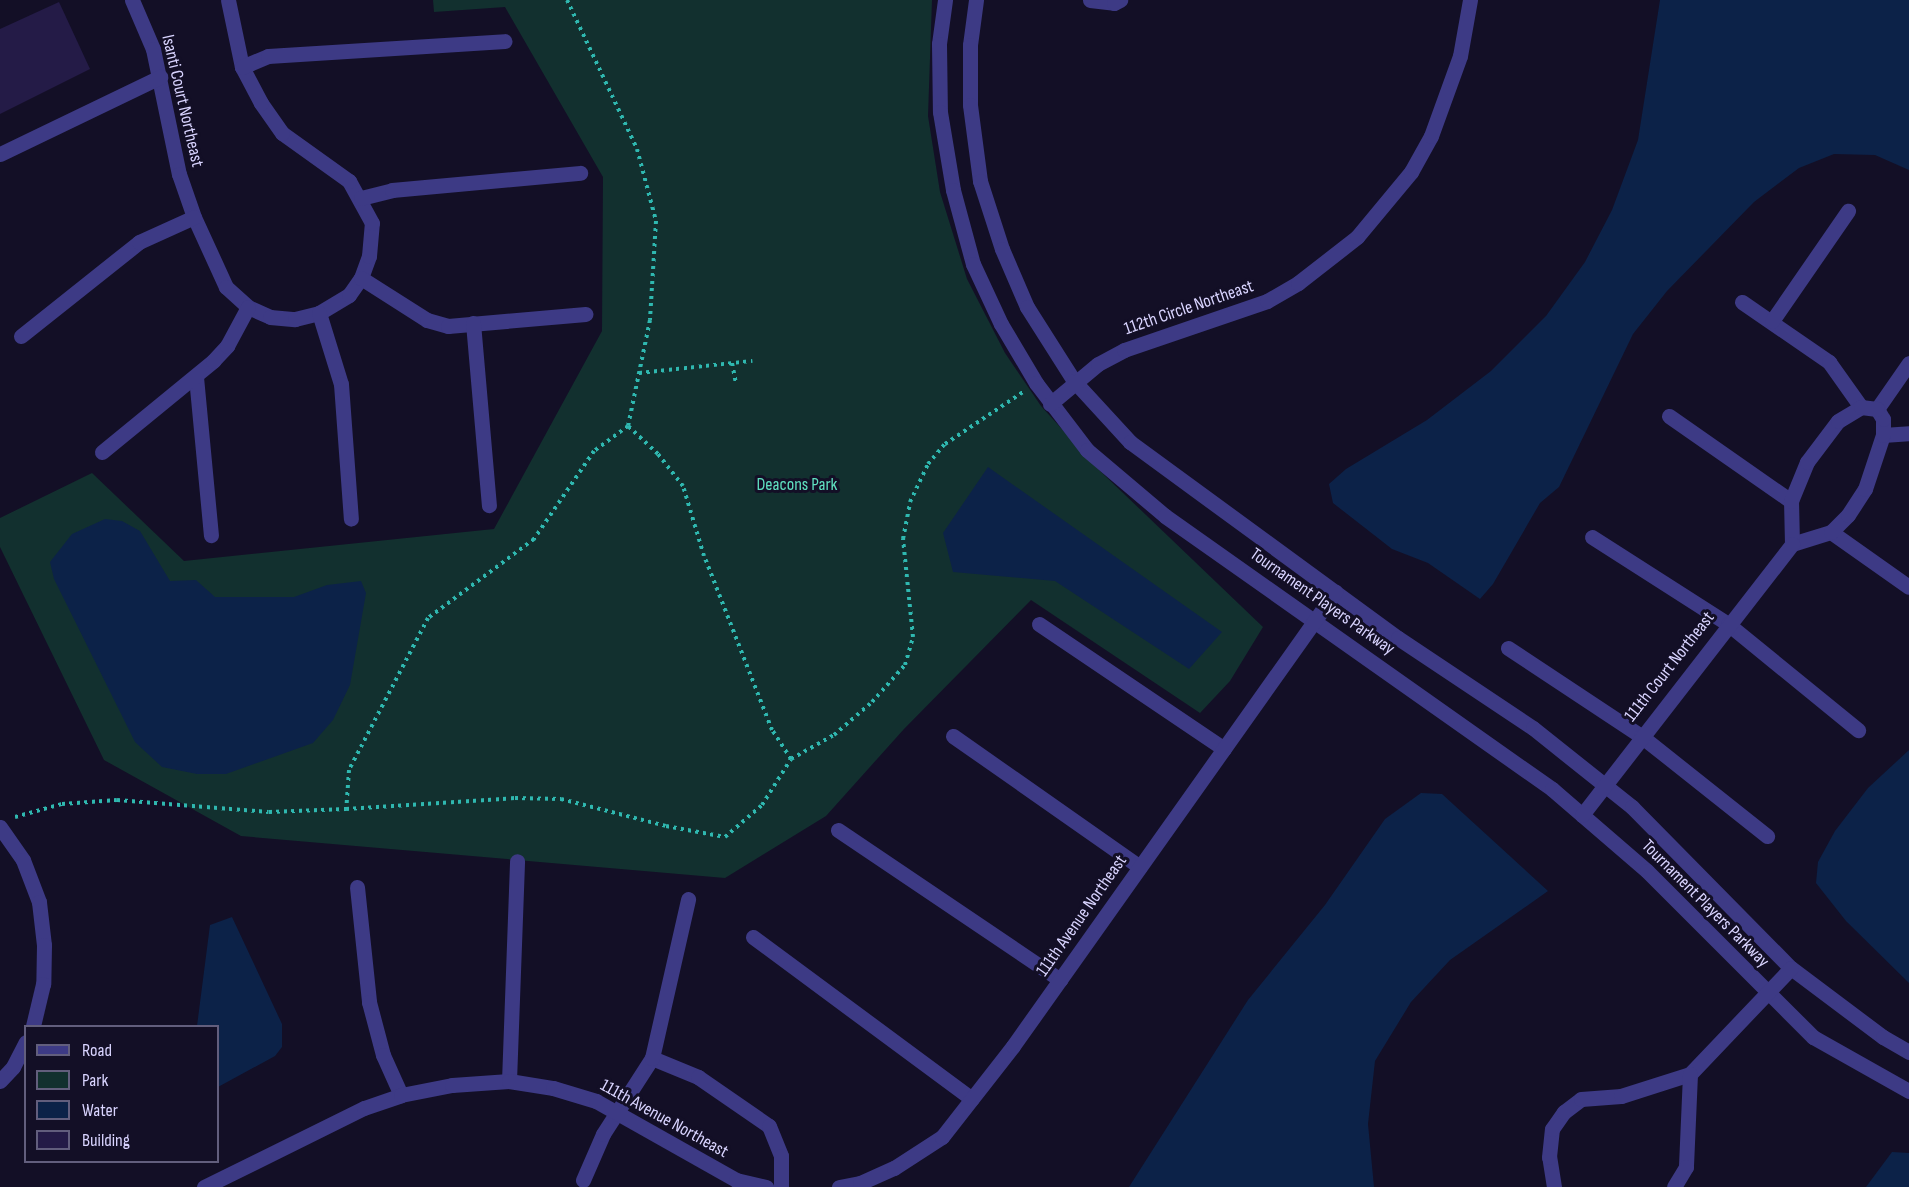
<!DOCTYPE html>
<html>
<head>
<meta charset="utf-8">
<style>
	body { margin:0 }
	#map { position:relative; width:1909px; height:1187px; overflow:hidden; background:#130f26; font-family:"Sofia Sans Condensed",sans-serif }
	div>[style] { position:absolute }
	.green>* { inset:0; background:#12302f }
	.water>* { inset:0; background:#0c2248 }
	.building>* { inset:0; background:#241b47 }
	.path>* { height:4px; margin-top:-2px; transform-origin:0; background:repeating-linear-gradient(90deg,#2fb8b0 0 3px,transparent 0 7.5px) }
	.minor>* { height:15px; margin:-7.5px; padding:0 7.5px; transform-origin:7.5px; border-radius:7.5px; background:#3d3a85 }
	span { translate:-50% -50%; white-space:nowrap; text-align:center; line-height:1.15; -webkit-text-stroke:6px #130f26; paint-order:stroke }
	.street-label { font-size:18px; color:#d9d4ff }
	.park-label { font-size:18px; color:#5fe0c0 }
	.legend { position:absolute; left:24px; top:1025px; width:195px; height:138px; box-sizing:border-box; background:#130f26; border:2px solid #625e7d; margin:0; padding:8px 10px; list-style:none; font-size:18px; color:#d9d4ff }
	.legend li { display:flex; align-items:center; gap:12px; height:30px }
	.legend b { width:30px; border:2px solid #625e7d }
</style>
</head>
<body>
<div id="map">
	<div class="green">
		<i style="clip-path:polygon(433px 0,932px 0,928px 116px,940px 192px,967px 279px,1005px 353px,1041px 406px,1099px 470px,1263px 627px,1230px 681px,1200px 713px,1031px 600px,904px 729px,826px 816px,725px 878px,241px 836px,104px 760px,0 547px,0 518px,92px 473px,184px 561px,494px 529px,602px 331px,603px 177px,505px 7px,434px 12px)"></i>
	</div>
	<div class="water">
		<i style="clip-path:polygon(1660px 0,1909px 0,1909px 170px,1875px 155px,1834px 154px,1799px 168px,1754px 202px,1667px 291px,1633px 334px,1559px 487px,1540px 503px,1493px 584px,1480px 599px,1428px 563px,1392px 549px,1333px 503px,1329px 484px,1346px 469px,1427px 420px,1491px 371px,1546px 316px,1585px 262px,1612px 210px,1638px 140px)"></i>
		<i style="clip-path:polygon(988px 467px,1222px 632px,1189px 669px,1055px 581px,953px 572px,943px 533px)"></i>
		<i style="clip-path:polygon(105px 519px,122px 521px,140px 531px,170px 581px,196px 580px,215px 597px,294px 597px,327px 585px,361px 581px,366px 593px,350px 685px,333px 720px,313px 743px,226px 774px,197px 774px,162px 767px,135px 742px,54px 579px,50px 562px,72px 534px)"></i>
		<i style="clip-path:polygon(1909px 750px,1909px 983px,1846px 921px,1816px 883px,1818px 862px,1835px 831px,1868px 788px)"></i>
		<i style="clip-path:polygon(1421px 793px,1442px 794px,1548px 891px,1450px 960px,1411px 1002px,1375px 1061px,1368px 1124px,1374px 1187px,1129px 1187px,1248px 1000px,1325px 905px,1385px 819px)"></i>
		<i style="clip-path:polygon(232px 917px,282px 1024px,282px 1047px,275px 1056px,218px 1087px,218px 1026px,197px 1026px,210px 925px)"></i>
		<i style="clip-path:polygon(1892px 1152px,1909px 1153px,1909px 1187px,1866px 1187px)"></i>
	</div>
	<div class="building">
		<i style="clip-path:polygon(59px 2px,90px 69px,0 114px,0 29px)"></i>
	</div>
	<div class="path">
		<i style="left:567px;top:0;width:165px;rotate:64.8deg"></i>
		<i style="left:637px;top:149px;width:74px;rotate:75.2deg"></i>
		<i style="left:656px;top:221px;width:99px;rotate:93.5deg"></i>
		<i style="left:650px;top:320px;width:108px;rotate:101.7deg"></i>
		<i style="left:732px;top:363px;width:20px;rotate:79deg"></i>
		<i style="left:639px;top:373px;width:114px;rotate:-6.1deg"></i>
		<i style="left:791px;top:759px;width:49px;rotate:-29.2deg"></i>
		<i style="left:834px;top:735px;width:50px;rotate:-41deg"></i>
		<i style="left:872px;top:702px;width:50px;rotate:-48.3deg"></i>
		<i style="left:905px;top:665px;width:29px;rotate:-74deg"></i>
		<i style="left:913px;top:637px;width:99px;rotate:-95.8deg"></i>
		<i style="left:903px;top:539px;width:38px;rotate:-79deg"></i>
		<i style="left:910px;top:502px;width:42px;rotate:-64.7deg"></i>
		<i style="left:928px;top:464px;width:26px;rotate:-50deg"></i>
		<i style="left:945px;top:444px;width:94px;rotate:-33.7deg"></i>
		<i style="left:15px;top:817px;width:49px;rotate:-15.5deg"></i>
		<i style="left:62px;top:804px;width:55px;rotate:-4.2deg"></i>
		<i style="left:117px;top:800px;width:152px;rotate:4.5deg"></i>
		<i style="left:269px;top:812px;width:77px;rotate:-2.2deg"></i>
		<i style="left:346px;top:809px;width:169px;rotate:-3.7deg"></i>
		<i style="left:515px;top:798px;width:46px;rotate:1.2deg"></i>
		<i style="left:561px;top:799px;width:108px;rotate:14.4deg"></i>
		<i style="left:666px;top:826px;width:60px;rotate:10.6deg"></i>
		<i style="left:725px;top:837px;width:49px;rotate:-40.9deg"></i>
		<i style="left:762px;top:805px;width:54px;rotate:-57.8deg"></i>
		<i style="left:791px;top:759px;width:35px;rotate:-123deg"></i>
		<i style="left:772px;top:730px;width:187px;rotate:-111.3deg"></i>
		<i style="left:704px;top:556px;width:73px;rotate:-106.7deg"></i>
		<i style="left:683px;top:486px;width:41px;rotate:-128deg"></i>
		<i style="left:658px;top:454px;width:41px;rotate:-137deg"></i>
		<i style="left:628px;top:426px;width:42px;rotate:143.7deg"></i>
		<i style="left:594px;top:451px;width:107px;rotate:124.3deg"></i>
		<i style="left:534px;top:539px;width:132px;rotate:143.3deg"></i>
		<i style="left:428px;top:618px;width:171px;rotate:117.5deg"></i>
		<i style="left:349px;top:770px;width:39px;rotate:94deg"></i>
	</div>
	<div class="minor">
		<i style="left:132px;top:0;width:53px;rotate:66.8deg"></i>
		<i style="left:153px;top:49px;width:128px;rotate:78.3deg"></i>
		<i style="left:179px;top:174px;width:46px;rotate:70.8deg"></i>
		<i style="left:194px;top:217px;width:77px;rotate:65.4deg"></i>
		<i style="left:226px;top:287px;width:30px;rotate:42deg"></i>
		<i style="left:248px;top:307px;width:24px;rotate:24deg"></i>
		<i style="left:270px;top:317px;width:25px;rotate:5deg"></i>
		<i style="left:295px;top:319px;width:25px;rotate:-14deg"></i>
		<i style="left:319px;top:313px;width:35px;rotate:-31deg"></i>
		<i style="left:349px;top:295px;width:21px;rotate:-55deg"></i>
		<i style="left:361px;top:278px;width:23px;rotate:-70deg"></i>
		<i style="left:369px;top:256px;width:33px;rotate:-85deg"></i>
		<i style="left:372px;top:223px;width:48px;rotate:-118.7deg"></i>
		<i style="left:349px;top:181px;width:82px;rotate:-144.4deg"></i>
		<i style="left:282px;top:133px;width:37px;rotate:-125deg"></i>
		<i style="left:261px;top:103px;width:41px;rotate:-117.8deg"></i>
		<i style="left:242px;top:67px;width:68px;rotate:-101.8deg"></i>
		<i style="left:945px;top:0;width:44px;rotate:97.8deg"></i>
		<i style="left:939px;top:44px;width:68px;rotate:89.2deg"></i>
		<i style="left:940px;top:112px;width:79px;rotate:80.5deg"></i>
		<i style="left:953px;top:190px;width:77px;rotate:74.9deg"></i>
		<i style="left:973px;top:264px;width:66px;rotate:65deg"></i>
		<i style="left:1001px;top:324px;width:69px;rotate:59.3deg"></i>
		<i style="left:1036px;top:383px;width:84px;rotate:52.7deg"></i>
		<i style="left:1087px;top:450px;width:102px;rotate:40.2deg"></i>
		<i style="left:1165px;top:516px;width:474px;rotate:35.2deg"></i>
		<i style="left:1552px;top:789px;width:125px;rotate:40.8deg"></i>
		<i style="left:1647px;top:871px;width:235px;rotate:45deg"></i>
		<i style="left:1813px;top:1037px;width:110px;rotate:29.4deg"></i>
		<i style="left:976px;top:0;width:45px;rotate:97.6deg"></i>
		<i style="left:970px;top:45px;width:60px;rotate:90deg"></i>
		<i style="left:970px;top:105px;width:77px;rotate:82.5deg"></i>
		<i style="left:980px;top:181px;width:71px;rotate:72.1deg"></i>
		<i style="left:1002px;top:249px;width:63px;rotate:66.7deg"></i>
		<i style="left:1027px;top:307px;width:88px;rotate:57.6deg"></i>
		<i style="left:1074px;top:381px;width:83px;rotate:47.4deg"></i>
		<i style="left:1130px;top:442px;width:332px;rotate:36.2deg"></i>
		<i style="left:1398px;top:638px;width:162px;rotate:33.7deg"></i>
		<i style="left:1533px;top:728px;width:127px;rotate:38.6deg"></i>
		<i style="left:1632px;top:807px;width:226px;rotate:45.4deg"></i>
		<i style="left:1791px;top:968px;width:115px;rotate:36.9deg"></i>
		<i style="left:1883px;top:1037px;width:30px;rotate:30deg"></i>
		<i style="left:1090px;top:0;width:24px;rotate:7deg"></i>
		<i style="left:1114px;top:3px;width:7px;rotate:-27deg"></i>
		<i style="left:242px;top:67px;width:28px;rotate:-23deg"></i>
		<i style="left:268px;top:56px;width:237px;rotate:-3.6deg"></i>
		<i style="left:0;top:154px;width:178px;rotate:-25.7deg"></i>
		<i style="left:361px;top:198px;width:32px;rotate:-14deg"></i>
		<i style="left:392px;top:190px;width:189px;rotate:-5.2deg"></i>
		<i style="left:361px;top:278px;width:78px;rotate:32.5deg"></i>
		<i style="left:427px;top:320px;width:22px;rotate:16deg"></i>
		<i style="left:448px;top:326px;width:138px;rotate:-5deg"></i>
		<i style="left:1742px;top:302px;width:106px;rotate:34.6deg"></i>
		<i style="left:1829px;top:362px;width:55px;rotate:54.6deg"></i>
		<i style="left:319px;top:313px;width:74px;rotate:72.8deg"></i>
		<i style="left:341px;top:384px;width:135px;rotate:85.8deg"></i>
		<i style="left:1772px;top:321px;width:134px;rotate:-55.4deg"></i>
		<i style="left:473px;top:323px;width:183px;rotate:85deg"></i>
		<i style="left:21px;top:336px;width:151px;rotate:-38.5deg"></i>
		<i style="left:139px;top:242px;width:60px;rotate:-24.4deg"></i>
		<i style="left:196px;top:377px;width:159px;rotate:84.6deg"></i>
		<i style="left:1050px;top:404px;width:62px;rotate:-39.8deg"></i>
		<i style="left:1098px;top:364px;width:30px;rotate:-28deg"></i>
		<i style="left:1124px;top:350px;width:151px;rotate:-18.9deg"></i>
		<i style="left:1267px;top:301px;width:36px;rotate:-30deg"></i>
		<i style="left:1298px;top:283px;width:75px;rotate:-37.9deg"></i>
		<i style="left:1357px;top:237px;width:85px;rotate:-50.3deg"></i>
		<i style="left:1411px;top:172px;width:41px;rotate:-60.9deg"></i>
		<i style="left:1431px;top:136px;width:85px;rotate:-70.1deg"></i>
		<i style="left:1460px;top:56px;width:57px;rotate:-79.9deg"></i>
		<i style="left:1877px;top:409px;width:56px;rotate:-55.2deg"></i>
		<i style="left:1669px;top:416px;width:149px;rotate:34.9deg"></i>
		<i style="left:1883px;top:435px;width:26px;rotate:-4deg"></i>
		<i style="left:102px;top:452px;width:144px;rotate:-39.3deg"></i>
		<i style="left:213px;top:361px;width:21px;rotate:-47deg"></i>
		<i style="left:227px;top:346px;width:44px;rotate:-61.7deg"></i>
		<i style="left:1831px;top:532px;width:95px;rotate:35.2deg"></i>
		<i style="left:1592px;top:537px;width:161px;rotate:32.6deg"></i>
		<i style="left:1728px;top:624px;width:168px;rotate:39.2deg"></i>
		<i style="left:1792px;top:544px;width:41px;rotate:-17.1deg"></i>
		<i style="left:1831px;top:532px;width:24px;rotate:-45deg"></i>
		<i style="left:1848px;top:515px;width:31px;rotate:-57deg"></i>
		<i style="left:1865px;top:489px;width:57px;rotate:-71.6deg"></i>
		<i style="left:1883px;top:435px;width:16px;rotate:-90deg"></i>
		<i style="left:1883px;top:419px;width:12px;rotate:-121deg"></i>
		<i style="left:1792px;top:544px;width:43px;rotate:-91.3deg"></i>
		<i style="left:1791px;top:501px;width:42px;rotate:-67.7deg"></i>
		<i style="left:1807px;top:462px;width:51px;rotate:-52.9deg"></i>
		<i style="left:1838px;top:421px;width:27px;rotate:-31deg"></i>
		<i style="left:1861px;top:407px;width:16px;rotate:7deg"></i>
		<i style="left:1039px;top:624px;width:223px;rotate:34deg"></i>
		<i style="left:1508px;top:648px;width:159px;rotate:33.5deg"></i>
		<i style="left:1641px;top:736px;width:161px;rotate:38.4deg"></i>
		<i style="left:953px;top:736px;width:228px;rotate:35deg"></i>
		<i style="left:1582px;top:815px;width:343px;rotate:-52.2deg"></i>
		<i style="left:0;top:827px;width:40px;rotate:55.1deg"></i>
		<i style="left:23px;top:860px;width:45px;rotate:69.1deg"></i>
		<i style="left:39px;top:902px;width:43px;rotate:83.4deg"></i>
		<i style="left:44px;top:945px;width:39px;rotate:91deg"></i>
		<i style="left:43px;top:984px;width:43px;rotate:103.4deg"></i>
		<i style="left:838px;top:830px;width:268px;rotate:34deg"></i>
		<i style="left:357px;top:887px;width:116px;rotate:84deg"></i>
		<i style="left:369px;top:1002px;width:55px;rotate:75.2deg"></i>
		<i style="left:383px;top:1055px;width:44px;rotate:65.8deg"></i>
		<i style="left:753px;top:937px;width:272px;rotate:36.5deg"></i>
		<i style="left:652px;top:1058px;width:50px;rotate:22.4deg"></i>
		<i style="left:698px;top:1077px;width:86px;rotate:34.6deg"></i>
		<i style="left:769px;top:1126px;width:32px;rotate:68deg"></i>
		<i style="left:781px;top:1156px;width:31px;rotate:90deg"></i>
		<i style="left:1690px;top:1074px;width:146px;rotate:-46.4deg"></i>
		<i style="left:0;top:1081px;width:19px;rotate:-47deg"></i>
		<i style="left:13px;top:1067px;width:28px;rotate:-63deg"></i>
		<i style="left:509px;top:1081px;width:220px;rotate:-87.9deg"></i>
		<i style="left:583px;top:1180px;width:50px;rotate:-66.5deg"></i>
		<i style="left:603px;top:1134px;width:90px;rotate:-57.2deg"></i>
		<i style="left:652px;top:1058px;width:163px;rotate:-77.2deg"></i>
		<i style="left:204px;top:1187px;width:178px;rotate:-26.3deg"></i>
		<i style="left:364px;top:1108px;width:39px;rotate:-19deg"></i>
		<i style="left:401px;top:1095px;width:52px;rotate:-11.1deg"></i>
		<i style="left:452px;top:1085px;width:57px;rotate:-4deg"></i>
		<i style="left:509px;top:1081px;width:45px;rotate:9deg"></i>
		<i style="left:553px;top:1088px;width:45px;rotate:16.8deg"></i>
		<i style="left:596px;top:1101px;width:161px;rotate:29.4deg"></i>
		<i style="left:736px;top:1180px;width:31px;rotate:13deg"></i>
		<i style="left:839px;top:1187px;width:21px;rotate:-11deg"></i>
		<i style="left:860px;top:1183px;width:37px;rotate:-24deg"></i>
		<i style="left:894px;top:1168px;width:57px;rotate:-32.9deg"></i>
		<i style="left:942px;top:1137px;width:115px;rotate:-52deg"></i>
		<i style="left:1013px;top:1046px;width:557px;rotate:-54.65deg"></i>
		<i style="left:1554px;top:1187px;width:30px;rotate:-99deg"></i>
		<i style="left:1549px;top:1157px;width:28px;rotate:-84deg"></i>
		<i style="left:1552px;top:1129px;width:21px;rotate:-55deg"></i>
		<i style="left:1564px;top:1112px;width:21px;rotate:-37deg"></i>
		<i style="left:1581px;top:1099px;width:40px;rotate:-4.3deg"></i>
		<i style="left:1621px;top:1096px;width:72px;rotate:-17.7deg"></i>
		<i style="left:1690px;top:1074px;width:93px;rotate:92.5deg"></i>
		<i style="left:1686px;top:1167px;width:23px;rotate:121deg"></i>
	</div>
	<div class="street-label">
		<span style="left:182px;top:101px;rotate:77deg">Isanti Court Northeast</span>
		<span style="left:1189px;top:308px;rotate:-19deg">112th Circle Northeast</span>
		<span style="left:1322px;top:602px;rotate:35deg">Tournament Players Parkway</span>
		<span style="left:1670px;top:667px;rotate:-52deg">111th Court Northeast</span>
		<span style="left:1705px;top:904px;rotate:45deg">Tournament Players Parkway</span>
		<span style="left:1082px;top:916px;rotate:-55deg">111th Avenue Northeast</span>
		<span style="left:664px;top:1119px;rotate:29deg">111th Avenue Northeast</span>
	</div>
	<div class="park-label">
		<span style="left:797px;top:485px">Deacons Park</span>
	</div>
	<ul class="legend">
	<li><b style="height:8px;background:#3d3a85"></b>Road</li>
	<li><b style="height:16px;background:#12302f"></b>Park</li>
	<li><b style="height:16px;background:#0c2248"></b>Water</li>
	<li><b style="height:16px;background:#241b47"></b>Building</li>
	</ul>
</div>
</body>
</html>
